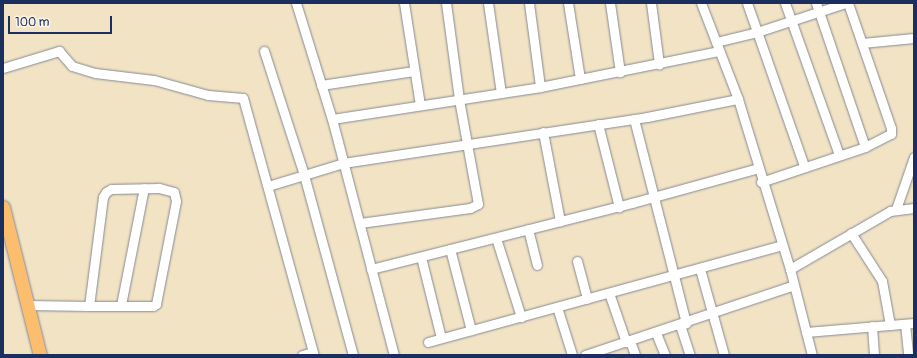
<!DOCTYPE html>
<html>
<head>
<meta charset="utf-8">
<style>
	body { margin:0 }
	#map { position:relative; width:917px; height:358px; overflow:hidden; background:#f2e3c5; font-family:Pangolin,sans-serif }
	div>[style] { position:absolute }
	.roads { filter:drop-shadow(0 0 1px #868992) drop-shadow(0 0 1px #868992) }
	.minor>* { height:9px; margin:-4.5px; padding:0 4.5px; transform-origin:4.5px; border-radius:4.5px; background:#fff }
	.highway>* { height:13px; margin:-6.5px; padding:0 6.5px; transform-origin:6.5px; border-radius:6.5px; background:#fbbe6e }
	span { translate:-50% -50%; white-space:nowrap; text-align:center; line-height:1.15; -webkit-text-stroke:3.5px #fcf5e5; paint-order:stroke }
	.frame { position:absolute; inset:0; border:4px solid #1b2f5e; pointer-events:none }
	.scale { position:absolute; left:8px; top:16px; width:104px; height:18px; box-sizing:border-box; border:2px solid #1b2f5e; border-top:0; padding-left:5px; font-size:12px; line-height:14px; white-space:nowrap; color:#1b2f5e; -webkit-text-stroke:3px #fcf5e5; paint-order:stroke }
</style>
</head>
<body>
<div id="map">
	<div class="roads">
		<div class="minor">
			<i style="left:296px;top:3px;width:121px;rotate:72.8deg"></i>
			<i style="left:332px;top:119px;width:244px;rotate:75.3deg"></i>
			<i style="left:404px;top:3px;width:103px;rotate:81.1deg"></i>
			<i style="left:488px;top:3px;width:91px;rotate:81.8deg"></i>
			<i style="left:529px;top:3px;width:85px;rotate:82.5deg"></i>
			<i style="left:568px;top:3px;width:77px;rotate:81deg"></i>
			<i style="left:610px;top:3px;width:70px;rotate:81.8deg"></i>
			<i style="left:651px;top:3px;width:62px;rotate:82.5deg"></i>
			<i style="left:701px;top:3px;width:103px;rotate:68.9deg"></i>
			<i style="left:738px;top:99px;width:178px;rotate:73deg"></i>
			<i style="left:790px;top:269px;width:89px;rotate:75.7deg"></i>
			<i style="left:747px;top:3px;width:173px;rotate:70.7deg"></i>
			<i style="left:785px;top:3px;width:161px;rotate:70.4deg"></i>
			<i style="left:816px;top:3px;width:152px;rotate:71.2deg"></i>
			<i style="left:716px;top:42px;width:42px;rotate:-13.7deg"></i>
			<i style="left:757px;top:32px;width:93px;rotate:-18.2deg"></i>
			<i style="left:862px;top:43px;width:52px;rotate:-5.5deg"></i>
			<i style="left:264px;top:51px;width:130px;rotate:72.1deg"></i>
			<i style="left:304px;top:175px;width:187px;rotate:74.8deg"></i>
			<i style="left:3px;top:68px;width:59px;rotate:-16.9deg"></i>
			<i style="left:59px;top:51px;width:20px;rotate:49deg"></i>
			<i style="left:72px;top:66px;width:24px;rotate:17deg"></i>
			<i style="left:95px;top:73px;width:59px;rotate:6.8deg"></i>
			<i style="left:154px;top:80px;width:56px;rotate:15.5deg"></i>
			<i style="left:208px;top:95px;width:35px;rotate:5deg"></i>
			<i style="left:243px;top:98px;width:267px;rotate:74.6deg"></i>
			<i style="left:321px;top:85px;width:94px;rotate:-8.6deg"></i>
			<i style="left:332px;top:119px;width:210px;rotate:-8.7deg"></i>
			<i style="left:540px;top:87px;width:183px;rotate:-11.4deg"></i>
			<i style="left:634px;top:119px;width:211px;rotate:75.7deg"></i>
			<i style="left:598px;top:124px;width:86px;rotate:75.8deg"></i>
			<i style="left:543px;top:132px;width:91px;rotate:79.2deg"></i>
			<i style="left:761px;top:182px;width:110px;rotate:-18.6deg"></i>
			<i style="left:865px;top:147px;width:29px;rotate:-27deg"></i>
			<i style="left:891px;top:134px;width:6px;rotate:-90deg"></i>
			<i style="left:891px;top:128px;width:132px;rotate:-109deg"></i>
			<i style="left:268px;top:186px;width:78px;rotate:-17deg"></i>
			<i style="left:343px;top:163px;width:307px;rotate:-8.6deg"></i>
			<i style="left:647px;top:117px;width:93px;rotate:-11.2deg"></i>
			<i style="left:896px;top:209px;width:55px;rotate:-70.9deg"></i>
			<i style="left:360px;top:223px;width:111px;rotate:-7.8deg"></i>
			<i style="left:470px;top:208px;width:9px;rotate:-27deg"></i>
			<i style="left:478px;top:204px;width:107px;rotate:-100.3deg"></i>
			<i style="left:459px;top:99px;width:97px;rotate:-97.7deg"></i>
			<i style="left:528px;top:229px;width:37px;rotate:76deg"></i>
			<i style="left:851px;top:233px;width:57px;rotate:57.1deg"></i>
			<i style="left:882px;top:281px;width:45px;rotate:79.7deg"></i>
			<i style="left:496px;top:238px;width:83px;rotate:72.4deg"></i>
			<i style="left:450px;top:249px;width:84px;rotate:75.5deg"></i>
			<i style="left:421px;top:257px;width:83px;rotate:76.1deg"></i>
			<i style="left:577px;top:261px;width:39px;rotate:75deg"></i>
			<i style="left:371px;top:269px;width:269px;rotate:-14.2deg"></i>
			<i style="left:632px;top:203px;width:131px;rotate:-15.5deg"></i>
			<i style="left:700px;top:269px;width:89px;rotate:74.4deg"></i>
			<i style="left:790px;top:269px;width:116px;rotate:-30.1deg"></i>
			<i style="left:890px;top:211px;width:24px;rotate:-7deg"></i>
			<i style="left:609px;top:293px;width:52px;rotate:70.9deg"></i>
			<i style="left:27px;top:305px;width:62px;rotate:0.9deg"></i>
			<i style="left:89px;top:306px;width:64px"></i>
			<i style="left:153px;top:306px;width:4px;rotate:-34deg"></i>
			<i style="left:156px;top:304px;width:105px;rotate:-79deg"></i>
			<i style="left:176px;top:201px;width:9px;rotate:-103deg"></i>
			<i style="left:174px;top:192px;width:16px;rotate:-165deg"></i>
			<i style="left:159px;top:188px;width:48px;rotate:178.8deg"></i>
			<i style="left:111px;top:189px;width:6px;rotate:149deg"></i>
			<i style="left:106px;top:192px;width:6px;rotate:121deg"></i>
			<i style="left:103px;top:197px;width:110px;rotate:97.3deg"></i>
			<i style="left:121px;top:305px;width:119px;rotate:-78.9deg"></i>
			<i style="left:557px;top:307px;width:50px;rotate:72.6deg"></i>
			<i style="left:905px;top:324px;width:31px;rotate:84deg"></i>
			<i style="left:680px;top:325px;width:32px;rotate:72deg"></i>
			<i style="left:872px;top:326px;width:29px;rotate:86deg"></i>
			<i style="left:806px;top:332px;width:108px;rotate:-4.8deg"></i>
			<i style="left:656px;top:333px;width:24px;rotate:68deg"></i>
			<i style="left:630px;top:341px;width:15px;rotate:70deg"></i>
			<i style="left:428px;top:342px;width:367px;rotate:-15.3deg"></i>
			<i style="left:302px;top:355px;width:11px;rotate:-15deg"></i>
			<i style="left:585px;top:355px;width:220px;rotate:-18.5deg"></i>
		</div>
		<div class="highway">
			<i style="left:3px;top:207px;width:153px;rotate:76deg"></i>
		</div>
	</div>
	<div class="frame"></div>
	<div class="scale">100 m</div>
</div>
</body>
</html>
